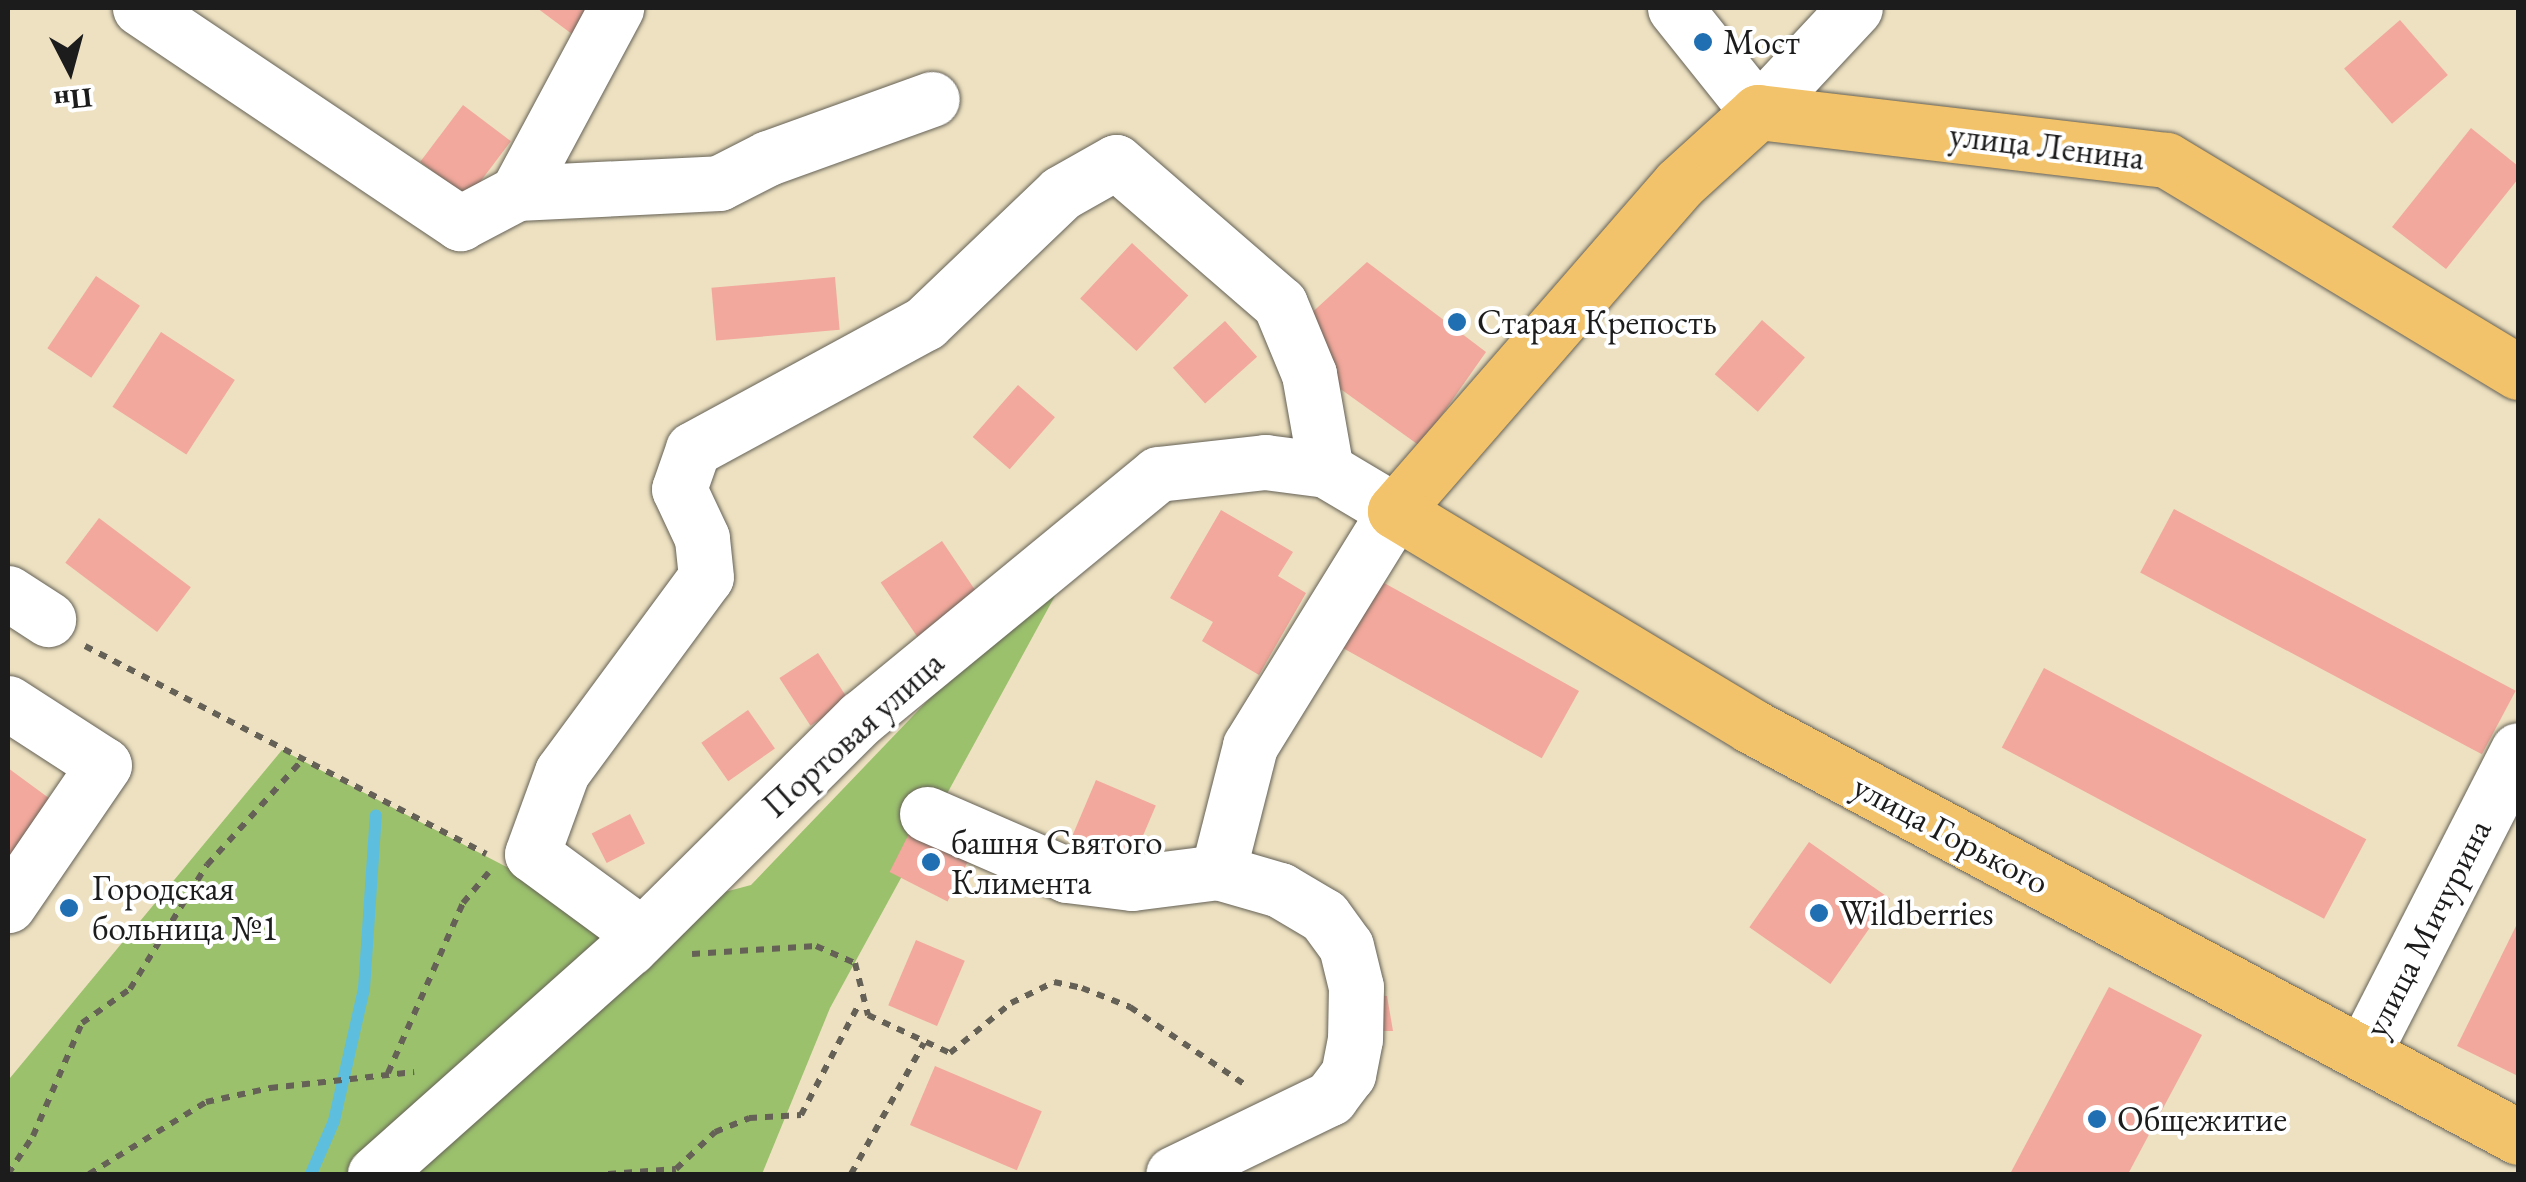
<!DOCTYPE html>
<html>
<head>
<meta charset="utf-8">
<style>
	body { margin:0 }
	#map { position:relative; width:2526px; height:1182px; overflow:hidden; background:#ede1c1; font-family:"EB Garamond",serif }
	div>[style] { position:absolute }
	.green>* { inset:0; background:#9bc16d }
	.stream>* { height:12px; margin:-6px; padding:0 6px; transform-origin:6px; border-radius:6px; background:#5ebedd }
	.building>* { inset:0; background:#f2a89c; transform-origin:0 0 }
	.path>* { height:6px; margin-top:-3px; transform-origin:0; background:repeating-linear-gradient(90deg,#656156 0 8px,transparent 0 16px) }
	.roads { filter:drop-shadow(0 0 2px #656156) drop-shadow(0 0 2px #656156) }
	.minor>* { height:55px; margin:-27.5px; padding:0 27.5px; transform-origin:27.5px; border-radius:27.5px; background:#fff }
	.major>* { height:55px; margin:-27.5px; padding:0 27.5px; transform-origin:27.5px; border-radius:27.5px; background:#f2c36a }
	.dots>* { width:28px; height:28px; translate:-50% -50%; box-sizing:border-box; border:5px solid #fff; border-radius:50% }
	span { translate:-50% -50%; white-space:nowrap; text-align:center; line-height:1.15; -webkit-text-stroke:8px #fff; paint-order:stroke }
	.poi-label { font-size:35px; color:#1c1c1c }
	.left { translate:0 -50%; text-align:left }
	.street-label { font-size:35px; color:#1c1c1c }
	.frame { position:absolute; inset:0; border:10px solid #1c1c1c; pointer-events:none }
	.north { position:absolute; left:20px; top:20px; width:100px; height:100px; -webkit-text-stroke:8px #fff; paint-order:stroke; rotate:174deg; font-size:28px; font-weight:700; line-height:40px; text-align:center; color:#1c1c1c }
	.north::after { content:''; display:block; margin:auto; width:35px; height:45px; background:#1c1c1c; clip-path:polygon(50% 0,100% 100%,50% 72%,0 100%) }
</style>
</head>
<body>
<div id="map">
	<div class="green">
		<i style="clip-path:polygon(1091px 530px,830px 1008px,762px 1174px,8px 1174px,10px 1078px,282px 750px,612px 922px,751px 885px)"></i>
	</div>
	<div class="stream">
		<i style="left:311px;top:1174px;width:58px;rotate:-66.5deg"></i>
		<i style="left:334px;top:1121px;width:135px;rotate:-77.2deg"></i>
		<i style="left:364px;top:989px;width:174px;rotate:-86.1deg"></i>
	</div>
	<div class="building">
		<i style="clip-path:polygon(537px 8px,599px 8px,576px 37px)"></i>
		<i style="left:2400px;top:20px;width:73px;height:74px;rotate:49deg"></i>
		<i style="left:463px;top:105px;width:60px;height:71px;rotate:37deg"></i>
		<i style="clip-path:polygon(2471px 128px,2518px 166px,2518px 179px,2446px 269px,2392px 227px)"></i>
		<i style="left:1132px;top:243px;width:77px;height:76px;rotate:43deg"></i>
		<i style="clip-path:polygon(1367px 262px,1486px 352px,1420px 446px,1328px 380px,1305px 319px)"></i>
		<i style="left:96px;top:276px;width:53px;height:87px;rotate:34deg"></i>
		<i style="left:835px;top:277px;width:53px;height:124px;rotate:85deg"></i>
		<i style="left:1762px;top:320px;width:57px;height:72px;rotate:41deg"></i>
		<i style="left:1225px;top:321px;width:48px;height:70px;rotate:48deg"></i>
		<i style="left:161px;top:332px;width:88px;height:89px;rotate:33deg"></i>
		<i style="left:1018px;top:385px;width:49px;height:69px;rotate:41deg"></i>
		<i style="left:2174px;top:509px;width:387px;height:72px;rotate:28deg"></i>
		<i style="clip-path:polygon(1221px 510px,1293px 552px,1278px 576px,1306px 593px,1259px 675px,1202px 641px,1213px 622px,1170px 598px)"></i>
		<i style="left:99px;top:518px;width:115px;height:56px;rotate:37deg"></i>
		<i style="left:942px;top:541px;width:73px;height:74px;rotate:56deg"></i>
		<i style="left:1377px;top:579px;width:231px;height:77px;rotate:29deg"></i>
		<i style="left:818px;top:653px;width:57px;height:46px;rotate:57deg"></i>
		<i style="left:2044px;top:668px;width:365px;height:90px;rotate:28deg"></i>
		<i style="left:748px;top:710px;width:47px;height:57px;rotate:55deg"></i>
		<i style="clip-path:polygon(8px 768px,57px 804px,8px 872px)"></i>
		<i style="left:1096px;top:780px;width:65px;height:64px;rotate:23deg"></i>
		<i style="left:630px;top:814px;width:33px;height:43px;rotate:63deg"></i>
		<i style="left:915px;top:822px;width:65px;height:56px;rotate:27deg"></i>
		<i style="left:1809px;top:842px;width:99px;height:104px;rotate:35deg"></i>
		<i style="clip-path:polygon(2518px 922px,2518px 1076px,2457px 1046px)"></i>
		<i style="left:916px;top:940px;width:53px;height:71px;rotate:23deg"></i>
		<i style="clip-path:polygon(2109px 987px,2202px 1035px,2128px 1174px,2010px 1174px)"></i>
		<i style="clip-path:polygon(1369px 995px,1387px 996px,1393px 1031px,1363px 1031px)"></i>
		<i style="left:935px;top:1066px;width:116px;height:64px;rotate:23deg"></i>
	</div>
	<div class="path">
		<i style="left:85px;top:646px;width:452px;rotate:27.4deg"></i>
		<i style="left:692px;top:954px;width:124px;rotate:-3.7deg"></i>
		<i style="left:816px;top:946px;width:43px;rotate:23.6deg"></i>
		<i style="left:855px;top:963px;width:54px;rotate:76deg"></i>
		<i style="left:868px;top:1015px;width:90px;rotate:24.9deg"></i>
		<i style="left:950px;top:1053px;width:79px;rotate:-39.3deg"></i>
		<i style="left:1011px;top:1003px;width:48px;rotate:-26deg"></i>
		<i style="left:1054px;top:982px;width:29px;rotate:12deg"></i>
		<i style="left:1082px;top:988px;width:52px;rotate:21.6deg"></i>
		<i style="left:1130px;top:1007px;width:138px;rotate:34deg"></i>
		<i style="left:388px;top:1073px;width:186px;rotate:-66.2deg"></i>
		<i style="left:463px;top:903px;width:40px;rotate:-50deg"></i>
		<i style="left:8px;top:1174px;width:45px;rotate:-56.7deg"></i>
		<i style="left:33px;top:1136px;width:123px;rotate:-66.6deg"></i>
		<i style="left:82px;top:1023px;width:59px;rotate:-35.3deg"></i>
		<i style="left:130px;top:989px;width:146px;rotate:-58.2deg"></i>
		<i style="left:207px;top:865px;width:143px;rotate:-47.8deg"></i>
		<i style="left:89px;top:1174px;width:137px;rotate:-31.6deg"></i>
		<i style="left:206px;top:1102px;width:66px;rotate:-12.3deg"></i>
		<i style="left:270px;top:1088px;width:145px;rotate:-6.3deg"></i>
		<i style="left:608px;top:1174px;width:68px;rotate:-4.2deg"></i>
		<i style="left:676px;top:1169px;width:54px;rotate:-43.5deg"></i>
		<i style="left:715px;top:1132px;width:37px;rotate:-22deg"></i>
		<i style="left:749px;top:1118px;width:52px;rotate:-3.3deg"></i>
		<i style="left:801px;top:1115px;width:127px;rotate:-62.4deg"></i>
		<i style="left:851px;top:1174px;width:150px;rotate:-60.9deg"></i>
	</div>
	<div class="roads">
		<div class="minor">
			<i style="left:140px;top:8px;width:386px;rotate:33.9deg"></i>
			<i style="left:460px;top:223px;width:64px;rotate:-27.8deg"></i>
			<i style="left:517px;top:193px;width:210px;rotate:-61.8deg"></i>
			<i style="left:1675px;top:8px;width:133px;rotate:51.4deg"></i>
			<i style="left:1758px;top:112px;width:142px;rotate:-47deg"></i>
			<i style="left:517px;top:193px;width:202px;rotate:-2.8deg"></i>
			<i style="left:719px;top:183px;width:55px;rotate:-27deg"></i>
			<i style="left:768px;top:158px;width:174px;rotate:-19.8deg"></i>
			<i style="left:8px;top:593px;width:48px;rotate:33deg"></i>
			<i style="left:8px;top:703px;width:114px;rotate:32.9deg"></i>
			<i style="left:104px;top:765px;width:170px;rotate:124.4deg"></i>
			<i style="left:927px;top:814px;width:153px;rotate:23.5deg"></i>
			<i style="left:1067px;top:875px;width:65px;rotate:7deg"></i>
			<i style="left:1132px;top:883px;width:87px;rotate:-7.3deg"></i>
			<i style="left:1218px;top:872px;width:65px;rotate:16.2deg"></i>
			<i style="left:1280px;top:890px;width:51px;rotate:30.6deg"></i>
			<i style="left:1324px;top:916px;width:37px;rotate:54deg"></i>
			<i style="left:1346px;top:946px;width:42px;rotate:76.3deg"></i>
			<i style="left:1356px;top:987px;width:52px;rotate:91.1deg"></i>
			<i style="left:1355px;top:1039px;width:36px;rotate:101deg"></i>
			<i style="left:1348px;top:1074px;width:30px;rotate:127deg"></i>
			<i style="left:1330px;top:1098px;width:174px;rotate:154.2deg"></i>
			<i style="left:641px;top:934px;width:135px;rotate:-143.7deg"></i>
			<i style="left:532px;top:854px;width:87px;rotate:-69.9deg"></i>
			<i style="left:562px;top:772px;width:242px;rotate:-53.6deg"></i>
			<i style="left:706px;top:577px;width:39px;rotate:-96deg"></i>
			<i style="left:702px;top:538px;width:54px;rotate:-115.1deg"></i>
			<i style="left:679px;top:489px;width:42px;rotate:-70.7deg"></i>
			<i style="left:693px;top:449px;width:264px;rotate:-28.5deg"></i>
			<i style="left:925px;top:323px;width:188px;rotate:-43.7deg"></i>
			<i style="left:1061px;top:193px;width:63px;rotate:-29.4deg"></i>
			<i style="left:1116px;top:162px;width:217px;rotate:40.9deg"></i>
			<i style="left:1280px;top:304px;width:76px;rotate:67.5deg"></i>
			<i style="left:1309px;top:374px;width:97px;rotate:80deg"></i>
			<i style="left:2363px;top:1053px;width:340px;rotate:-62.9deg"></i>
			<i style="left:375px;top:1174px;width:340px;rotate:-41.7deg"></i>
			<i style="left:629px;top:948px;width:327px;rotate:-44.8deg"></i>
			<i style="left:861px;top:718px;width:384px;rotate:-39.4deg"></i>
			<i style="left:1158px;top:474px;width:108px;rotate:-6.4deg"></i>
			<i style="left:1265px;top:462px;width:62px;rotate:7.5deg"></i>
			<i style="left:1326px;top:470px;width:80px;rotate:30.7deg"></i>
			<i style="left:1395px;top:511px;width:276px;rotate:121.7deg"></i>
			<i style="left:1250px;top:746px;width:130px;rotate:104.3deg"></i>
		</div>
		<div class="major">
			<i style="left:2518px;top:372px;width:411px;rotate:-148.9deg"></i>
			<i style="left:2166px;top:160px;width:411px;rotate:-173.3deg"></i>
			<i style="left:1758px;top:112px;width:107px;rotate:137.7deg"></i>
			<i style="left:1679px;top:184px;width:433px;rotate:131deg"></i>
			<i style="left:1395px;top:511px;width:416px;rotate:31.1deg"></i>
			<i style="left:1751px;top:726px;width:870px;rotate:28.18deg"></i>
		</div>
	</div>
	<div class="dots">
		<i style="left:1703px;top:42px;background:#1f6fb2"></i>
		<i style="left:1457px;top:322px;background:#1f6fb2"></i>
		<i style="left:931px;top:862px;background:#1f6fb2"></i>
		<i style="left:69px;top:908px;background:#1f6fb2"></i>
		<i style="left:1819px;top:913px;background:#1f6fb2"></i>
		<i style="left:2097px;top:1119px;background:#1f6fb2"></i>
	</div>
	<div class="poi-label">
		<span class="left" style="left:1723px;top:42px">Мост</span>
		<span class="left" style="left:1477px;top:322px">Старая Крепость</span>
		<span class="left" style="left:951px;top:862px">башня Святого<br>Климента</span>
		<span class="left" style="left:92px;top:908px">Городская<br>больница №1</span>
		<span class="left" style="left:1839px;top:913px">Wildberries</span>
		<span class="left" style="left:2117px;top:1119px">Общежитие</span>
	</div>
	<div class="street-label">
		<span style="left:2047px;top:146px;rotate:7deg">улица Ленина</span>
		<span style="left:853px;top:734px;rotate:-42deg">Портовая улица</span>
		<span style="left:1951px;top:834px;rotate:28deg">улица Горького</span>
		<span style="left:2427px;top:928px;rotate:-63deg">улица Мичурина</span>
	</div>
	<div class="frame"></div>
	<div class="north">Пн</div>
</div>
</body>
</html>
